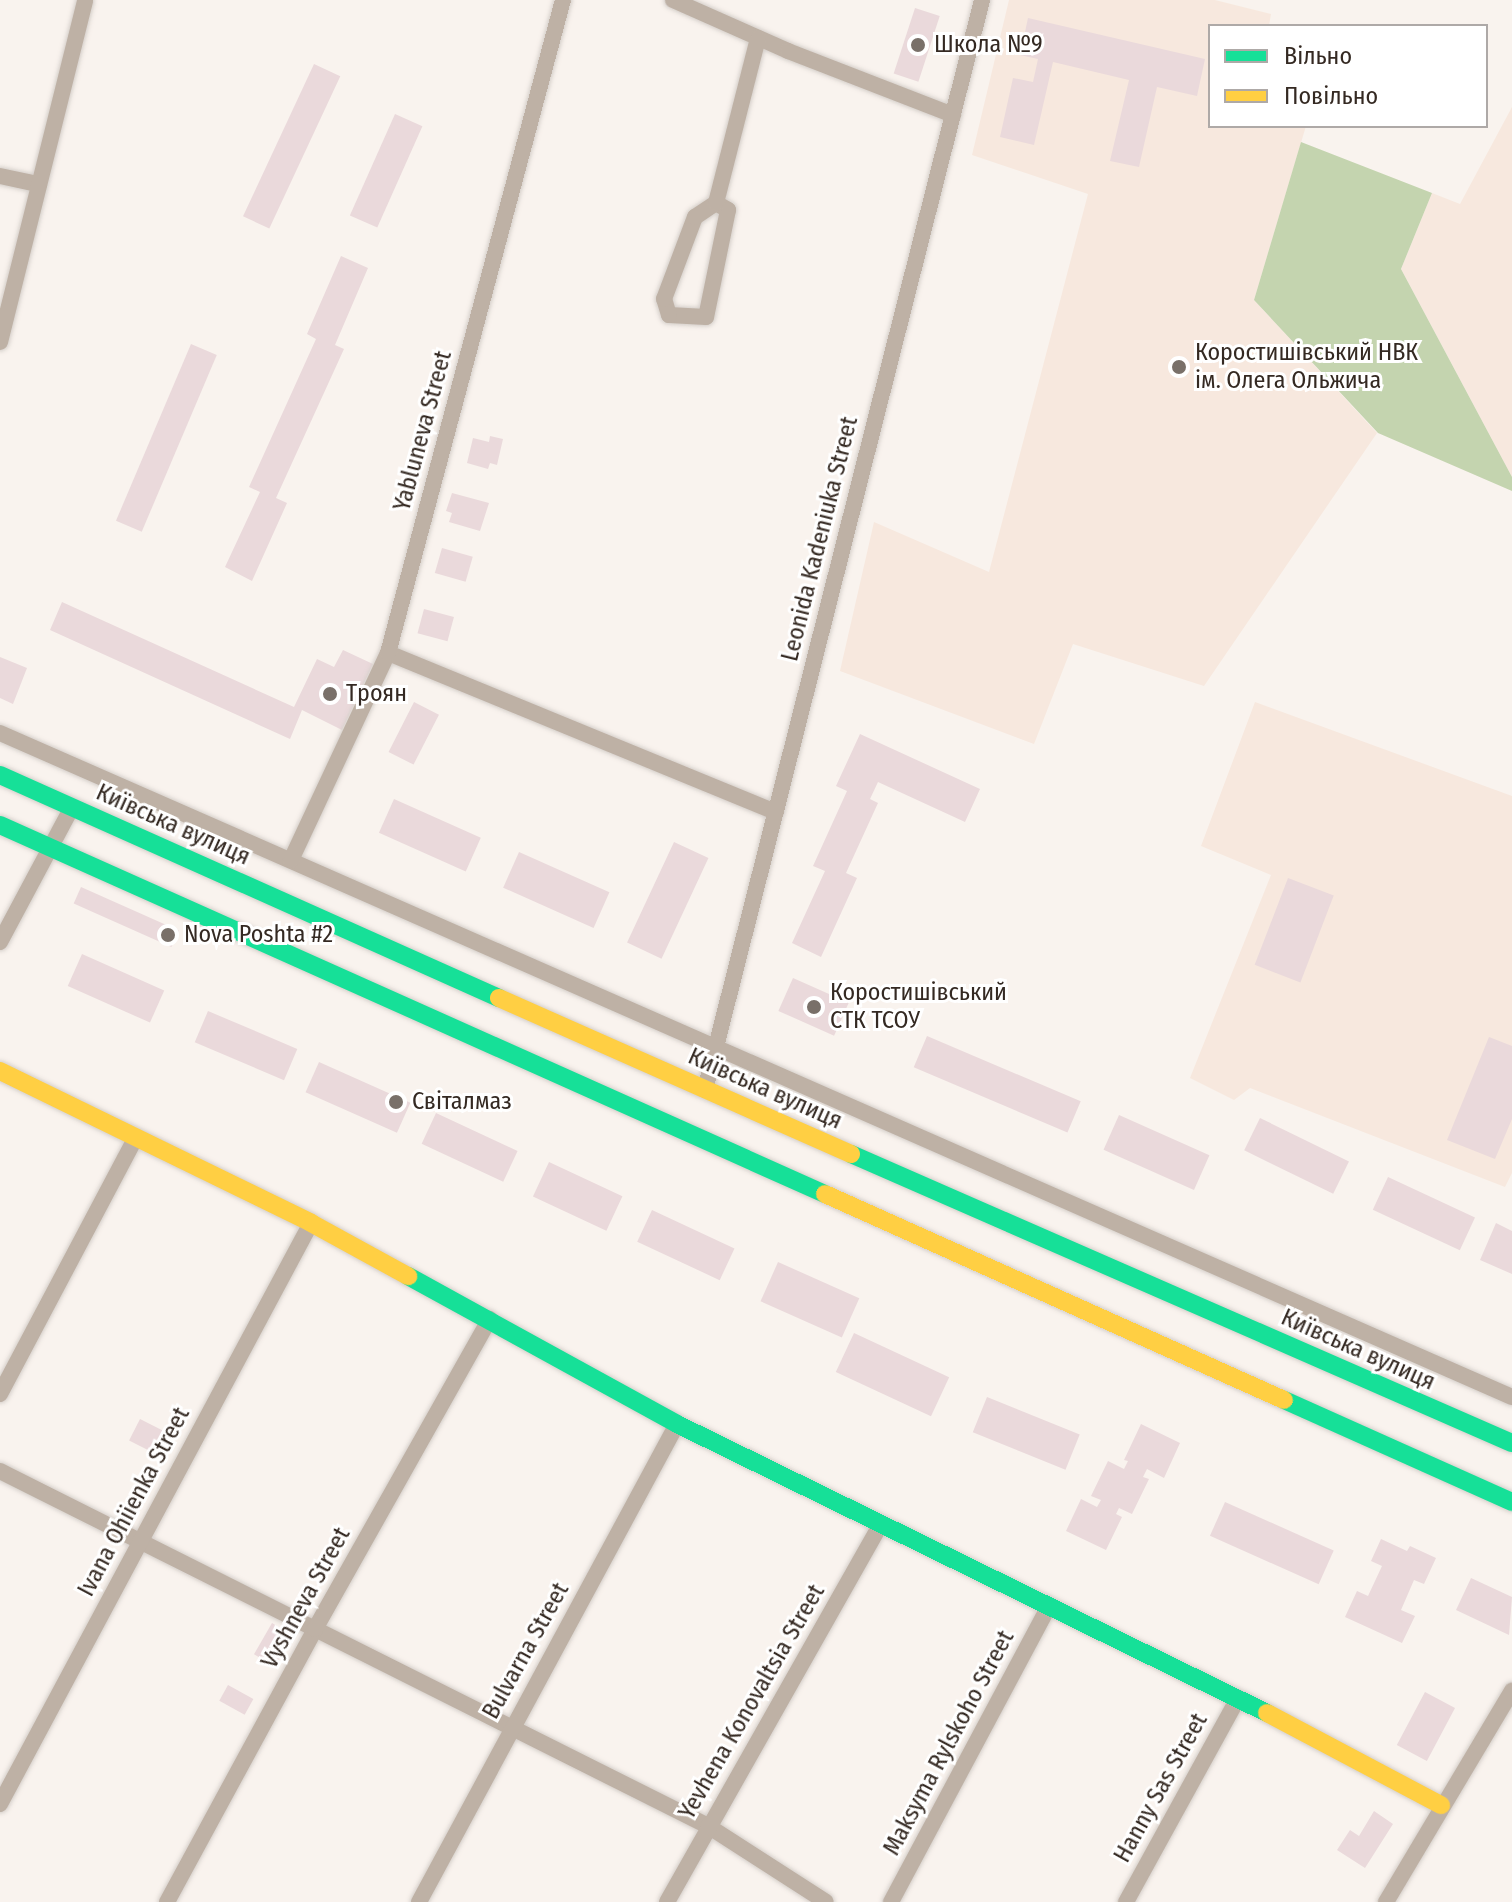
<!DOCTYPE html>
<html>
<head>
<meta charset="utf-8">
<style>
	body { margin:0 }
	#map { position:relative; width:1512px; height:1902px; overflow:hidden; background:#f9f3ee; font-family:"Fira Sans Condensed",sans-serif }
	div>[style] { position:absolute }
	.built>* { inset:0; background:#f7e8de }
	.forest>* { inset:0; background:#c4d4af }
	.building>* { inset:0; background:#ead9db; transform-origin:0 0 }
	.roads { filter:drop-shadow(0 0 2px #d5cfca) drop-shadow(0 0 2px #d5cfca) }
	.street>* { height:16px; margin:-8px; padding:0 8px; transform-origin:8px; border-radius:8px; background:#beb1a5 }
	.fast>* { height:18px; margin:-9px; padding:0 9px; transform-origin:9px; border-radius:9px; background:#16e098 }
	.slow>* { height:18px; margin:-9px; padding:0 9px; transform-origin:9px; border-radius:9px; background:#ffcf43 }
	.dots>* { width:22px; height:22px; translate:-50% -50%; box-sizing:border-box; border:4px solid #fff; border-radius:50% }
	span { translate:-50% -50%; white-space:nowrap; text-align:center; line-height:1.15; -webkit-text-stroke:6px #fff; paint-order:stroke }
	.poi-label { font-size:24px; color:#342922 }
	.left { translate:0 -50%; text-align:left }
	.street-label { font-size:24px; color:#342922 }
	.legend { position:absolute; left:1208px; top:24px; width:280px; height:104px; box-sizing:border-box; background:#fff; border:2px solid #aea9a7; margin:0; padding:10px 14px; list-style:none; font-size:24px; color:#342922 }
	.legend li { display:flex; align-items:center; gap:16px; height:40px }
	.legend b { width:40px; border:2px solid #aea9a7 }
</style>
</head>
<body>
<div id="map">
	<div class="built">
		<i style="clip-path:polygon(1009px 0,1215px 0,1271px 14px,1269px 26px,1210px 26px,1210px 126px,1306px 126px,1254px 300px,1377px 433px,1204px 686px,1073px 644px,1034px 744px,840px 671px,874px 522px,989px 572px,1088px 194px,972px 155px)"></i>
		<i style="clip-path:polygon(1512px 107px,1512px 477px,1401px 269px,1432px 193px,1460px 204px)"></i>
		<i style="clip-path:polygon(1255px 702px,1512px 796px,1512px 1173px,1505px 1187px,1250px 1088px,1234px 1100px,1190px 1078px,1271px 875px,1201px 846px)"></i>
	</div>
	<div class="forest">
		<i style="clip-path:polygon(1301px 142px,1432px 193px,1401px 269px,1512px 477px,1512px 491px,1378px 433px,1254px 300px)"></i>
	</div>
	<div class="building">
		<i style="left:915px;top:8px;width:26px;height:69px;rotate:18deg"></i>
		<i style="clip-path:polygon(1028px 18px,1205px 59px,1197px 96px,1157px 87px,1139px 167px,1110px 161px,1129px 80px,1053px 62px,1034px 145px,1000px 137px,1013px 78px,1033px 82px,1038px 59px,1020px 55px)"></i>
		<i style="left:314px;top:64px;width:29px;height:168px;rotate:25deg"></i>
		<i style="left:395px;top:114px;width:30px;height:111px;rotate:24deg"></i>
		<i style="clip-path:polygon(341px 256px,368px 268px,335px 345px,344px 349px,276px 498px,287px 503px,252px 581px,225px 567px,260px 492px,249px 487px,316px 339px,307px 334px)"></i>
		<i style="left:191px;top:344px;width:28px;height:192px;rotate:23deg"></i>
		<i style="clip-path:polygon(490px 436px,503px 439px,497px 465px,490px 463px,488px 469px,467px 463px,473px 438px,489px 442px)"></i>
		<i style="clip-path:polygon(452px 493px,489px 503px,480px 531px,449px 522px,452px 513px,446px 511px)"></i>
		<i style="left:442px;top:548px;width:32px;height:26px;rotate:16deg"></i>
		<i style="clip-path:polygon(62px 602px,294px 707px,317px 659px,334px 667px,343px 650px,373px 664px,342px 730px,302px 710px,290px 739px,50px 630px)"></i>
		<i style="left:424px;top:609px;width:31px;height:25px;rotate:15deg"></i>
		<i style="clip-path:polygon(0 657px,27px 668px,13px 704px,0 698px)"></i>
		<i style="left:414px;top:702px;width:28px;height:56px;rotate:27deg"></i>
		<i style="clip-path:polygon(860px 734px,980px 789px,965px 822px,878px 782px,870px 799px,878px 803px,846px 873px,857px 878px,821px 957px,792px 943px,825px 871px,813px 866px,847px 791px,836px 786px)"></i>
		<i style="left:394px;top:799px;width:95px;height:37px;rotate:24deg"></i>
		<i style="left:674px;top:842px;width:38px;height:111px;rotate:25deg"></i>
		<i style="left:519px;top:852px;width:99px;height:39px;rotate:24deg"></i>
		<i style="left:1288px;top:878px;width:49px;height:93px;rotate:21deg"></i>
		<i style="left:81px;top:887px;width:107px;height:18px;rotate:24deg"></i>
		<i style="left:82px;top:954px;width:90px;height:35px;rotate:24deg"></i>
		<i style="left:793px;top:978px;width:61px;height:36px;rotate:24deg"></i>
		<i style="left:208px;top:1011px;width:97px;height:34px;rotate:23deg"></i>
		<i style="left:927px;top:1036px;width:167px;height:34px;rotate:23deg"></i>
		<i style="clip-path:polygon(1489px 1037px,1512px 1046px,1512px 1119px,1495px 1159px,1447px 1140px)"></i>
		<i style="left:319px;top:1062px;width:100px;height:33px;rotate:24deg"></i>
		<i style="left:436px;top:1113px;width:90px;height:34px;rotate:25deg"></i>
		<i style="left:1119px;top:1115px;width:99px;height:38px;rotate:24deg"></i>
		<i style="left:1260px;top:1118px;width:99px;height:36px;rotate:26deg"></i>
		<i style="left:549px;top:1162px;width:81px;height:38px;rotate:25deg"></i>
		<i style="left:1388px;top:1177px;width:96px;height:36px;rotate:25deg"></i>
		<i style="left:652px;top:1210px;width:91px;height:35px;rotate:25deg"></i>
		<i style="clip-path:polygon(1496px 1223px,1512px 1231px,1512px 1274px,1480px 1260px)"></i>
		<i style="left:778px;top:1262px;width:89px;height:43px;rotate:24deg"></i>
		<i style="left:854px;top:1333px;width:105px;height:43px;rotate:25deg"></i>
		<i style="left:987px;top:1397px;width:100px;height:38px;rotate:22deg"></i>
		<i style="left:140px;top:1419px;width:36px;height:24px;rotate:27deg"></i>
		<i style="clip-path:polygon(1141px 1424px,1180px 1443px,1164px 1478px,1147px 1469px,1143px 1477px,1149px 1479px,1132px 1514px,1119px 1508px,1116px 1514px,1122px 1517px,1106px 1550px,1066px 1531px,1081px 1499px,1097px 1507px,1101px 1500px,1091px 1496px,1108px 1461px,1124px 1469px,1128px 1461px,1124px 1460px)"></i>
		<i style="left:1225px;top:1502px;width:119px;height:37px;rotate:24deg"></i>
		<i style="clip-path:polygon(1381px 1539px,1407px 1551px,1410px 1546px,1436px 1558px,1424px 1584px,1414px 1580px,1401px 1610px,1415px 1616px,1402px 1643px,1345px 1617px,1357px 1591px,1368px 1596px,1382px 1566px,1371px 1561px)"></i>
		<i style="clip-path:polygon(1471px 1578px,1512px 1597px,1509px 1635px,1456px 1610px)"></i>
		<i style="left:272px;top:1623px;width:24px;height:36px;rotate:30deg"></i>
		<i style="left:228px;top:1685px;width:29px;height:18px;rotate:29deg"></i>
		<i style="left:1425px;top:1692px;width:34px;height:60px;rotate:28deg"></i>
		<i style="clip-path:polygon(1374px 1811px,1393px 1824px,1365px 1868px,1337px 1850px,1350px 1830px,1359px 1836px)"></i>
	</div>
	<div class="roads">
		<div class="street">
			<i style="left:673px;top:0;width:126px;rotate:23.9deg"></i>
			<i style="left:788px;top:51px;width:177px;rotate:21.2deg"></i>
			<i style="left:0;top:176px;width:40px;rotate:12deg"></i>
			<i style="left:716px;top:203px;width:14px;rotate:30deg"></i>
			<i style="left:728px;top:210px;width:109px;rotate:101.6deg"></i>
			<i style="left:706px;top:317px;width:37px;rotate:-177deg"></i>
			<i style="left:669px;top:315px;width:17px;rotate:-107deg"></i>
			<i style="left:664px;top:299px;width:88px;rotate:-69.3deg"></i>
			<i style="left:695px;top:217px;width:25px;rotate:-34deg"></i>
			<i style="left:716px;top:203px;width:170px;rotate:-75.7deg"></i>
			<i style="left:0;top:342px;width:352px;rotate:-76deg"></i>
			<i style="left:388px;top:653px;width:419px;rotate:22.3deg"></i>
			<i style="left:0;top:733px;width:1651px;rotate:23.71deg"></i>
			<i style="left:291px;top:860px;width:229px;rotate:-64.9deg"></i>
			<i style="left:388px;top:653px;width:676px;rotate:-75deg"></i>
			<i style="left:0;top:942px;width:153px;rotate:-61.9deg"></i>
			<i style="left:705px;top:1090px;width:1125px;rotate:-75.74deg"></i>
			<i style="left:0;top:1394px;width:289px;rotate:-62.1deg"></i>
			<i style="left:0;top:1471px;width:792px;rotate:26.63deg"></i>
			<i style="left:708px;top:1826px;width:140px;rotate:32.8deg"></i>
			<i style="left:0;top:1804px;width:659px;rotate:-61.84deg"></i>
			<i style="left:167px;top:1902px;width:311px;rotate:-61.5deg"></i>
			<i style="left:315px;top:1629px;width:356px;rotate:-60.6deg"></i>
			<i style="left:419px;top:1902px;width:543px;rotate:-61.64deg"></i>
			<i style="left:667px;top:1902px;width:432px;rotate:-60.5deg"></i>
			<i style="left:891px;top:1902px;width:336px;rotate:-61.9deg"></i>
			<i style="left:1126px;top:1902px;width:233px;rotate:-61.2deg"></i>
			<i style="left:1386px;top:1902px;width:246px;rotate:-59.2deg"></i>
		</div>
		<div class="fast">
			<i style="left:0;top:775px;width:547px;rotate:24.08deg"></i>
			<i style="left:0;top:825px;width:904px;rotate:24.1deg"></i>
			<i style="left:851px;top:1154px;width:721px;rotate:23.62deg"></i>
			<i style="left:408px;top:1276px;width:307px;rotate:28.8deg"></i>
			<i style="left:677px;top:1424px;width:657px;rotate:26.1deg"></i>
			<i style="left:1284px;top:1400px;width:250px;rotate:24.1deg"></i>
		</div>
		<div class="slow">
			<i style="left:499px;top:998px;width:385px;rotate:23.9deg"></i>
			<i style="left:0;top:1071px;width:346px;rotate:26deg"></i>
			<i style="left:311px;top:1223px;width:111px;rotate:28.7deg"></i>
			<i style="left:825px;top:1194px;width:503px;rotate:24.17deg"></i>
			<i style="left:1267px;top:1713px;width:197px;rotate:27.9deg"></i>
		</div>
	</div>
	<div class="dots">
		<i style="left:918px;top:45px;background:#797069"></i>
		<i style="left:1179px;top:367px;background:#797069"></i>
		<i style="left:330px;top:694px;background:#797069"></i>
		<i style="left:168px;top:935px;background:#797069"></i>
		<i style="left:814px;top:1007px;background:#797069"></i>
		<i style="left:396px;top:1102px;background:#797069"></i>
	</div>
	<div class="poi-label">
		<span class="left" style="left:934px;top:45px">Школа №9</span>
		<span class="left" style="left:1195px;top:367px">Коростишівський НВК<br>ім. Олега Ольжича</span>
		<span class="left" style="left:346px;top:694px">Троян</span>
		<span class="left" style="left:184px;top:935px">Nova Poshta #2</span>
		<span class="left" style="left:830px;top:1007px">Коростишівський<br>СТК ТСОУ</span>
		<span class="left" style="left:412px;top:1102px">Світалмаз</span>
	</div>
	<div class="street-label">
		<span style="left:423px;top:431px;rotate:-75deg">Yabluneva Street</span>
		<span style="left:820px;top:539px;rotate:-76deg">Leonida Kadeniuka Street</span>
		<span style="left:173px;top:825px;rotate:24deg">Київська вулиця</span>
		<span style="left:765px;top:1089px;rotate:24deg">Київська вулиця</span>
		<span style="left:1358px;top:1350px;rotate:24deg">Київська вулиця</span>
		<span style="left:134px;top:1502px;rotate:-62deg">Ivana Ohiienka Street</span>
		<span style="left:306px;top:1598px;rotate:-61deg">Vyshneva Street</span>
		<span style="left:526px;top:1651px;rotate:-61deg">Bulvarna Street</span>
		<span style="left:752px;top:1702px;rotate:-60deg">Yevhena Konovaltsia Street</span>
		<span style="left:949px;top:1743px;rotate:-62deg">Maksyma Rylskoho Street</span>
		<span style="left:1161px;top:1788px;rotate:-61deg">Hanny Sas Street</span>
	</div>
	<ul class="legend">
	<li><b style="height:10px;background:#16e098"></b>Вільно</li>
	<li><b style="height:10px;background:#ffcf43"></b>Повільно</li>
	</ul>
</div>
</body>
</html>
